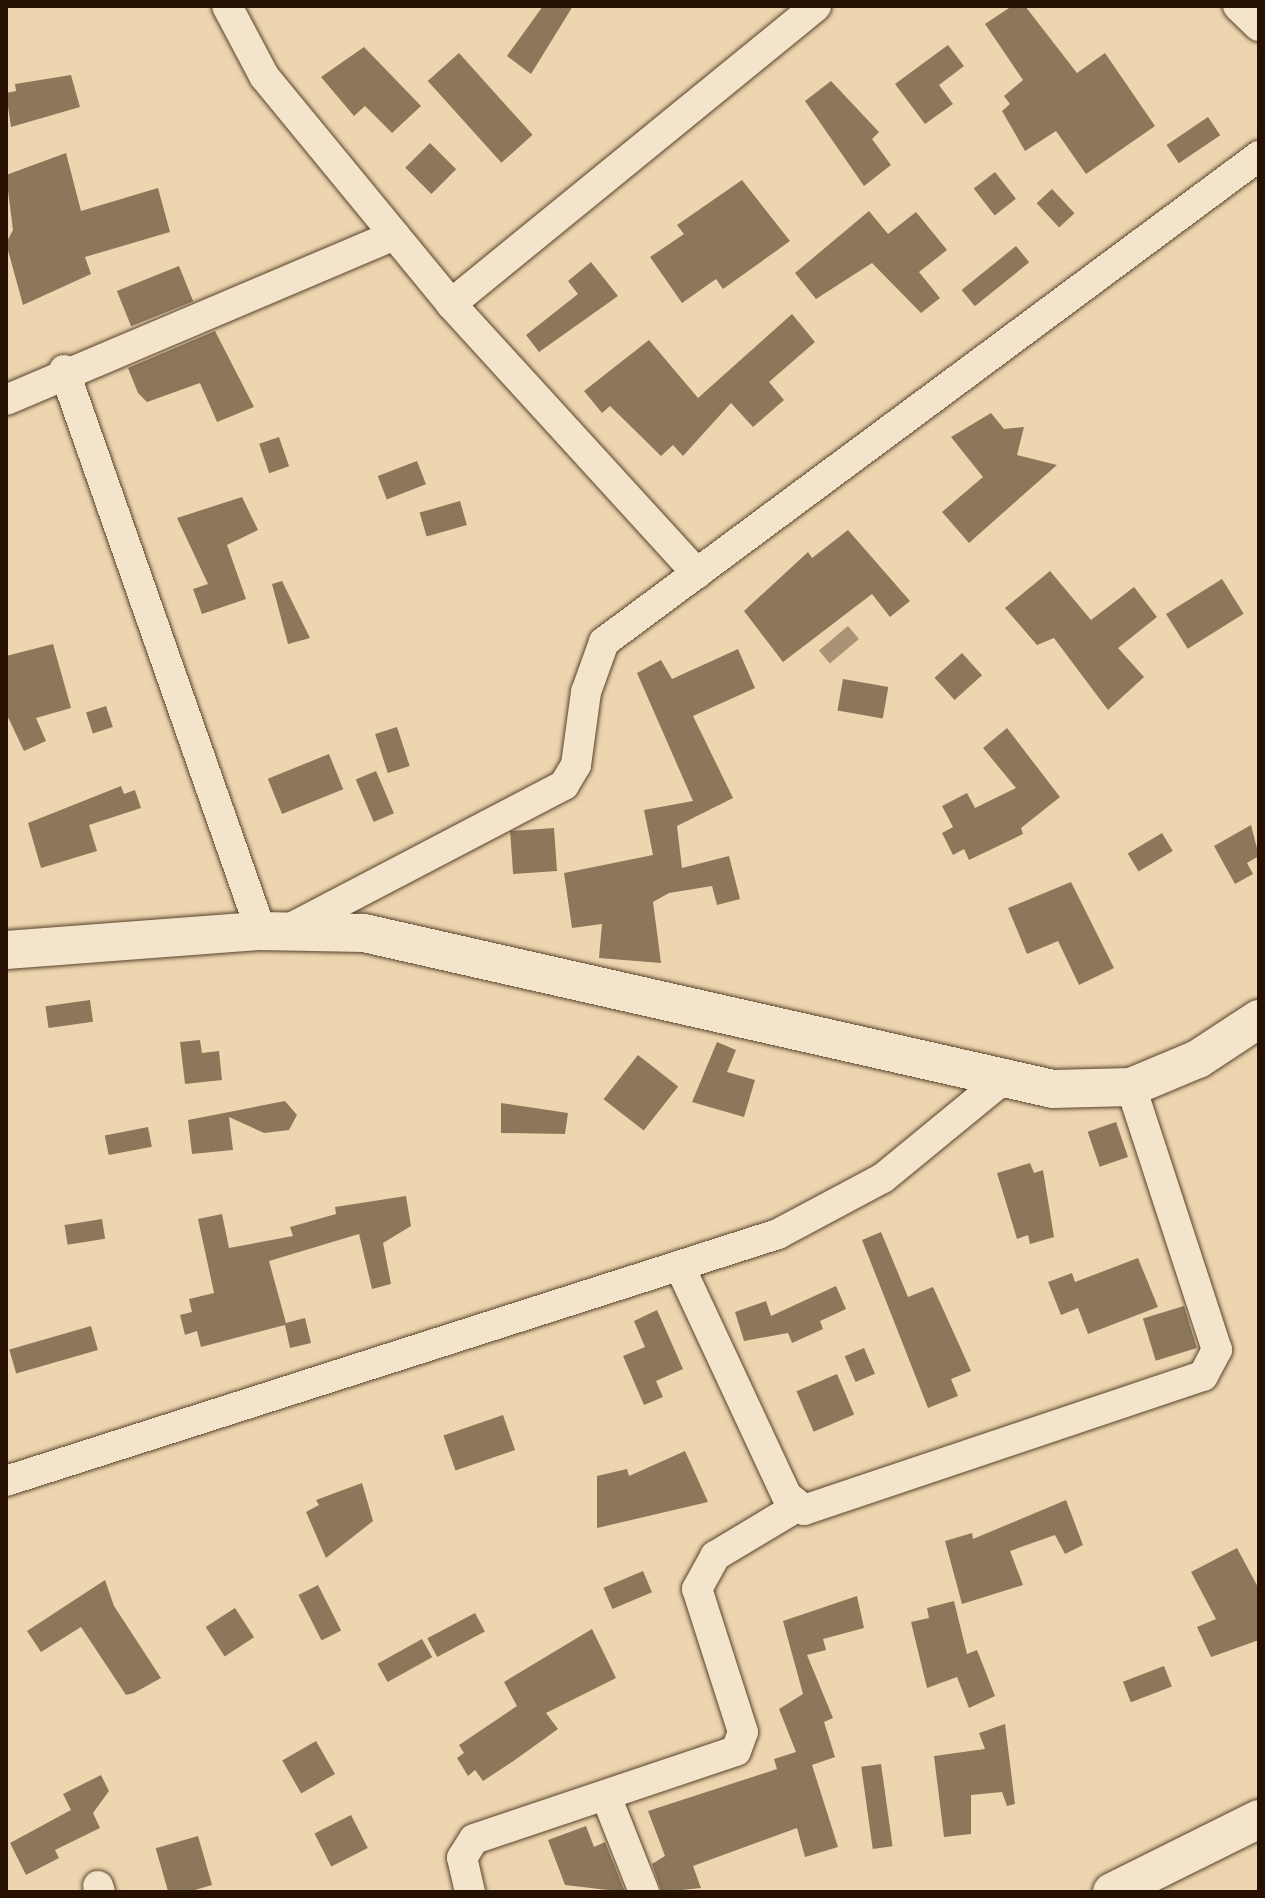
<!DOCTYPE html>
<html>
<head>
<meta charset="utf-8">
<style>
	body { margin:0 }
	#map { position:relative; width:1265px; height:1898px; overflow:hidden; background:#edd6af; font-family:"IM FELL English",serif }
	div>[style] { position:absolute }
	.water>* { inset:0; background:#a99374; transform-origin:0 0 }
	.building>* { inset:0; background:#8d775b; transform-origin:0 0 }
	.roads { filter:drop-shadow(0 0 2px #58422c) drop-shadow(0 0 2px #58422c) }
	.minor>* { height:30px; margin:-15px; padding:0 15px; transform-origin:15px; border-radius:15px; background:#f3e4cb }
	.tertiary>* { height:38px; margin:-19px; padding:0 19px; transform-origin:19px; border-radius:19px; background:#f3e4cb }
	span { translate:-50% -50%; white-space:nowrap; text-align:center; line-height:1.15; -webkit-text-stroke:6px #f3e4cb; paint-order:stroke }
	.frame { position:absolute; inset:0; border:8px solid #261101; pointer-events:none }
</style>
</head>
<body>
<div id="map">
	<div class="water">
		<i style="left:848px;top:626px;width:17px;height:38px;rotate:50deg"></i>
	</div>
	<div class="building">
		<i style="clip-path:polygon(543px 6px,573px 6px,531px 74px,507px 56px)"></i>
		<i style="clip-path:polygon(1012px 6px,1025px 6px,1077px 73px,1105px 53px,1155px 126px,1086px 174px,1056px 131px,1025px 151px,1002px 111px,1010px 104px,1004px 96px,1023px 80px,985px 24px)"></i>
		<i style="clip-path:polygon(948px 45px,964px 66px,939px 85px,953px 104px,925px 124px,895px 84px)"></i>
		<i style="clip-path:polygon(364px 47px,421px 106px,392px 133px,365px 106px,354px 116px,321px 77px)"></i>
		<i style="left:459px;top:53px;width:110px;height:42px;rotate:48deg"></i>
		<i style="clip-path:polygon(71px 75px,80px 107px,11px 127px,6px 93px,16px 91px,15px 84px)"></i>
		<i style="clip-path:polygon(831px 81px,879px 132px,872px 139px,891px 165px,864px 186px,805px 101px)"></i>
		<i style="left:1208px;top:117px;width:22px;height:50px;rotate:56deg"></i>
		<i style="left:430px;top:143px;width:37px;height:35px;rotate:45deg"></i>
		<i style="clip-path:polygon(66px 153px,81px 211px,158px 188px,170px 232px,85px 257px,91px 274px,23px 305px,6px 243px,13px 230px,6px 175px)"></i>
		<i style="left:995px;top:172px;width:34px;height:27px;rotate:52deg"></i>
		<i style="clip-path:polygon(742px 180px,790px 241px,723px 289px,716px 279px,682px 303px,650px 257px,684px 234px,677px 225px)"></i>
		<i style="left:1052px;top:189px;width:33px;height:21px;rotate:47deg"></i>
		<i style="clip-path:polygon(869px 211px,888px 234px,916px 212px,947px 250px,919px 272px,940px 298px,921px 313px,872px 263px,816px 299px,795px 273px)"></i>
		<i style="left:1016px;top:246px;width:21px;height:70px;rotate:51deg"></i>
		<i style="clip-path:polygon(591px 262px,618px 296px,539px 352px,526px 335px,578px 294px,568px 281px)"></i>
		<i style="left:179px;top:266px;width:38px;height:67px;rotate:68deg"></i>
		<i style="clip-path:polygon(792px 314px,815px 342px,769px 382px,784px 400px,753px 427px,731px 403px,683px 456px,673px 445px,661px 456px,610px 406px,602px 413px,584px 391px,649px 340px,698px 398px)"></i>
		<i style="clip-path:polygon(215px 331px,254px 407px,217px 422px,200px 383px,147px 402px,138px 393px,128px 368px)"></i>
		<i style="clip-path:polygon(991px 413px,1004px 429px,1024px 427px,1017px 455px,1057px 465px,969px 543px,942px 512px,983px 477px,951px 437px)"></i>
		<i style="left:279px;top:437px;width:31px;height:21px;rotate:71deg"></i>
		<i style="left:417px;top:461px;width:25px;height:42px;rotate:69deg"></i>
		<i style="clip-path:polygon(242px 497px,258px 530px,227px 545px,246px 599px,202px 614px,193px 589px,208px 584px,177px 518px)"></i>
		<i style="left:460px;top:501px;width:25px;height:42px;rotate:74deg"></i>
		<i style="clip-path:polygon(848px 530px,910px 601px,890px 617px,872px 594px,783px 662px,744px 611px,808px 552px,812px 558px)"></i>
		<i style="clip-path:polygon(1050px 571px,1091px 620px,1134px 587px,1157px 617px,1118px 648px,1144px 677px,1108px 710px,1054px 638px,1037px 645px,1005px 608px)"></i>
		<i style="left:1222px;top:579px;width:41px;height:66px;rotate:58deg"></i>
		<i style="clip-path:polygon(282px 581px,310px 638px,288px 644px,272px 584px)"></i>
		<i style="clip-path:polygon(53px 644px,71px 708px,36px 718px,46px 741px,24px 751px,6px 713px,6px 656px)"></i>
		<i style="clip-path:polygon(738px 649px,755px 688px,693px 716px,733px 798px,677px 826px,682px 868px,729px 856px,740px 899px,717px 905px,712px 886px,669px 893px,653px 902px,661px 963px,599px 958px,602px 924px,572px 928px,564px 873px,653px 855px,644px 810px,693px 801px,637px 673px,661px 660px,672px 679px)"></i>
		<i style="left:962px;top:653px;width:30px;height:37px;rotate:48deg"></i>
		<i style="left:843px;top:679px;width:46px;height:32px;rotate:10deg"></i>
		<i style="left:106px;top:706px;width:22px;height:21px;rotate:72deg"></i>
		<i style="left:397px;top:727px;width:41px;height:23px;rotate:72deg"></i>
		<i style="clip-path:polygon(1007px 728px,1060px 797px,1021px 828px,1023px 834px,969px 860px,964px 849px,953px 855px,942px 833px,953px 827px,942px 806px,967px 793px,975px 808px,1016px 788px,983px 748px)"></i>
		<i style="left:329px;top:754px;width:38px;height:66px;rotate:68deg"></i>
		<i style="left:376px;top:771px;width:46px;height:22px;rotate:67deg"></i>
		<i style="clip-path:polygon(121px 786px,124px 794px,135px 790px,141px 808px,89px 825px,97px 851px,41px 868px,28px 823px)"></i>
		<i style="clip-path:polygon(1251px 825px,1259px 856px,1247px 863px,1253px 874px,1235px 884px,1214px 846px)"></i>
		<i style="left:554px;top:828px;width:43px;height:44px;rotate:86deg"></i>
		<i style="left:1162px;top:833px;width:21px;height:40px;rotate:59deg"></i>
		<i style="clip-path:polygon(1071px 882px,1114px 968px,1079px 985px,1058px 941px,1027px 954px,1008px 908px)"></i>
		<i style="left:90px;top:1000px;width:22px;height:45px;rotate:82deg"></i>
		<i style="clip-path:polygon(200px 1040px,202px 1053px,219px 1051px,222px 1080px,185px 1084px,180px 1042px)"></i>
		<i style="clip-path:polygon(717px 1042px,736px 1050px,727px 1072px,755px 1080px,744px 1117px,692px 1102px)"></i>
		<i style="left:638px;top:1055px;width:51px;height:56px;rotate:38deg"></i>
		<i style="clip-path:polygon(285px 1101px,297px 1115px,289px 1130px,264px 1133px,229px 1117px,233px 1150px,192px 1154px,188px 1120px)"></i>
		<i style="clip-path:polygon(501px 1103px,568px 1113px,565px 1134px,501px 1133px)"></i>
		<i style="left:1116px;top:1122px;width:37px;height:30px;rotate:71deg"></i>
		<i style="left:148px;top:1127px;width:20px;height:44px;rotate:79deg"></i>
		<i style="clip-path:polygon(1030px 1163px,1034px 1173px,1043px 1170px,1054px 1237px,1030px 1244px,1028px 1235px,1017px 1239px,997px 1173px)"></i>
		<i style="clip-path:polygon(406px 1196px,411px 1226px,383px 1243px,391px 1284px,372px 1289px,359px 1234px,269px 1261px,286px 1323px,305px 1318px,311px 1343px,290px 1348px,285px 1325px,201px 1347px,197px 1331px,185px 1335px,180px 1315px,192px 1312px,189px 1299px,214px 1293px,198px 1219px,222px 1214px,229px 1248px,293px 1236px,290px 1227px,336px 1214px,335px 1207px)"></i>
		<i style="left:102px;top:1219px;width:20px;height:38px;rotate:81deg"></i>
		<i style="clip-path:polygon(881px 1232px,908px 1297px,933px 1287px,971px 1371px,951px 1379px,958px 1396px,928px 1408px,862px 1240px)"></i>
		<i style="clip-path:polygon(1138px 1258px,1158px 1307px,1088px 1334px,1078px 1308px,1061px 1315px,1048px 1282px,1072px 1273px,1075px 1282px)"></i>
		<i style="clip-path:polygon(836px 1286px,846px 1309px,820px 1321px,823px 1329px,792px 1343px,788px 1333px,744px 1341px,735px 1312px,766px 1301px,771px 1316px)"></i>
		<i style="left:1184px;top:1306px;width:44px;height:43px;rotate:73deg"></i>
		<i style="clip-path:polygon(657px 1310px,683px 1369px,656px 1381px,663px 1397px,644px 1405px,623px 1356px,645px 1347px,634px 1321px)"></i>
		<i style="left:91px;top:1326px;width:25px;height:85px;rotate:74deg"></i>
		<i style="left:864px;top:1348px;width:28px;height:21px;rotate:67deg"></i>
		<i style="left:837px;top:1374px;width:44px;height:44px;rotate:67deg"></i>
		<i style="left:503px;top:1415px;width:37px;height:63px;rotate:71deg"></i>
		<i style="clip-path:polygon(685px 1451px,708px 1502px,597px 1528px,597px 1476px,627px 1469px,629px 1476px)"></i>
		<i style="clip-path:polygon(362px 1483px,373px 1521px,326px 1558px,306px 1512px,319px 1505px,316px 1500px)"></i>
		<i style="clip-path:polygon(1066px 1500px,1083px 1545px,1065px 1554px,1055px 1535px,1010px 1551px,1023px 1585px,962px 1604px,945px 1541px,972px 1533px,973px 1539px)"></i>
		<i style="clip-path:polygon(1237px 1548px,1259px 1589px,1259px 1640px,1211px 1657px,1197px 1627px,1216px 1619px,1191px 1572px)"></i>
		<i style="left:643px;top:1571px;width:23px;height:43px;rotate:67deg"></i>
		<i style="clip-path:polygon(105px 1580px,114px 1606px,161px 1678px,134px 1693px,126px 1695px,81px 1627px,41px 1652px,27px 1631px)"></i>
		<i style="left:318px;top:1585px;width:51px;height:22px;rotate:63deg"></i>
		<i style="clip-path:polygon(857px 1596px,864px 1628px,823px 1639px,826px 1650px,807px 1655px,833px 1718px,824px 1722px,835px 1757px,812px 1765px,838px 1847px,805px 1857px,797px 1828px,693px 1866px,701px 1888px,662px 1892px,652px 1864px,665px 1856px,648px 1811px,777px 1769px,774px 1759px,796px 1752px,779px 1709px,803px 1694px,783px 1621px)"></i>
		<i style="clip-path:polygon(954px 1601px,967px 1654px,977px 1650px,995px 1696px,969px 1708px,957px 1677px,927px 1688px,911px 1622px,929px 1618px,927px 1608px)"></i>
		<i style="left:235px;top:1608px;width:35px;height:35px;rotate:57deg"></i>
		<i style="left:475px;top:1613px;width:21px;height:54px;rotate:62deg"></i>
		<i style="clip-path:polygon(592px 1629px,616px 1678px,546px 1713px,558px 1729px,512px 1762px,483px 1781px,475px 1770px,468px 1776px,457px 1758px,464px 1753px,459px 1745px,517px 1706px,504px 1682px)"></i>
		<i style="left:422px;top:1639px;width:21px;height:51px;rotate:61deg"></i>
		<i style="left:1164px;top:1666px;width:22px;height:44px;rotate:69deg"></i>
		<i style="clip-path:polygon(1005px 1724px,1015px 1804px,1007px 1806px,1002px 1792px,971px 1795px,971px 1834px,944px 1837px,934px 1756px,985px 1749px,979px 1733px)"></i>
		<i style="left:316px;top:1741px;width:38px;height:39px;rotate:60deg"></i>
		<i style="left:881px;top:1764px;width:83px;height:20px;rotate:82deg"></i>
		<i style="clip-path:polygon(101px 1775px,109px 1791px,93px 1813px,100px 1828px,55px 1850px,59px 1858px,26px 1875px,10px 1843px,71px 1810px,63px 1794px)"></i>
		<i style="left:351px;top:1815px;width:37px;height:41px;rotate:63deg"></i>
		<i style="clip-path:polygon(586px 1826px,594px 1847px,605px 1842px,625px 1892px,565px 1885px,548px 1840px)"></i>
		<i style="left:198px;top:1836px;width:51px;height:44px;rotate:74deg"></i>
	</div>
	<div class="roads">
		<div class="minor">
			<i style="left:227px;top:6px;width:79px;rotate:62.1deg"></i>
			<i style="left:264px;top:76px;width:295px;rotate:50.6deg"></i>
			<i style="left:451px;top:304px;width:365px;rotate:47.6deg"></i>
			<i style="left:1238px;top:6px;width:29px;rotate:44deg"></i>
			<i style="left:451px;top:304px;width:471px;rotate:-39.2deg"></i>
			<i style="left:64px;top:370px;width:595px;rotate:70.65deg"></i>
			<i style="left:6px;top:400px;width:422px;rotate:-23deg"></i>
			<i style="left:285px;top:931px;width:315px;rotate:-27.6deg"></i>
			<i style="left:564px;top:785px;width:23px;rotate:-59deg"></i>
			<i style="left:576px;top:765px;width:74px;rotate:-82.2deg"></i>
			<i style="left:586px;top:692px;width:53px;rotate:-70.2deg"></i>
			<i style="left:604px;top:642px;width:816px;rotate:-36.57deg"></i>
			<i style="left:680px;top:1267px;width:253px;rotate:65deg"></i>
			<i style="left:787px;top:1496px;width:22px;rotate:39deg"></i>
			<i style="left:804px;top:1510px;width:421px;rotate:-18.6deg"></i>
			<i style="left:1203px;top:1376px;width:30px;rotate:-62deg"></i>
			<i style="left:1217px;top:1350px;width:277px;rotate:-108.1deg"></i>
			<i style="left:6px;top:1481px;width:811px;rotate:-17.74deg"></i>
			<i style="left:778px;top:1234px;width:119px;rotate:-28.1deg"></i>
			<i style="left:883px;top:1178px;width:151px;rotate:-39.4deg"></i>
			<i style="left:606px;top:1796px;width:103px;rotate:68.4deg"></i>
			<i style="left:98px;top:1886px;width:6px;rotate:72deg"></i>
			<i style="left:470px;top:1892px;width:35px;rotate:-103deg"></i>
			<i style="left:462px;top:1858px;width:22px;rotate:-58deg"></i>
			<i style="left:474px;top:1839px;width:276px;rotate:-18.6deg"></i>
			<i style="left:736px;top:1751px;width:20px;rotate:-70deg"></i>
			<i style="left:743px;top:1732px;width:150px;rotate:-107.8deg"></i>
			<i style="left:697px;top:1589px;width:38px;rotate:-61deg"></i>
			<i style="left:715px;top:1556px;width:96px;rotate:-30.9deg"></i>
		</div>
		<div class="tertiary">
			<i style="left:6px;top:950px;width:256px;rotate:-4.3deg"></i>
			<i style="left:261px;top:931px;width:103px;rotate:1.1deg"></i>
			<i style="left:364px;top:933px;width:706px;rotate:12.76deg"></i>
			<i style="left:1053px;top:1089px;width:78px;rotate:-1.5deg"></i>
			<i style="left:1131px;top:1087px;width:73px;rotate:-22.7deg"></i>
			<i style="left:1198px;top:1059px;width:73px;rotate:-33.3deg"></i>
			<i style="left:1112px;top:1892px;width:164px;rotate:-26.4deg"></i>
		</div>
	</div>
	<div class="frame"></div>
</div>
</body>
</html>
